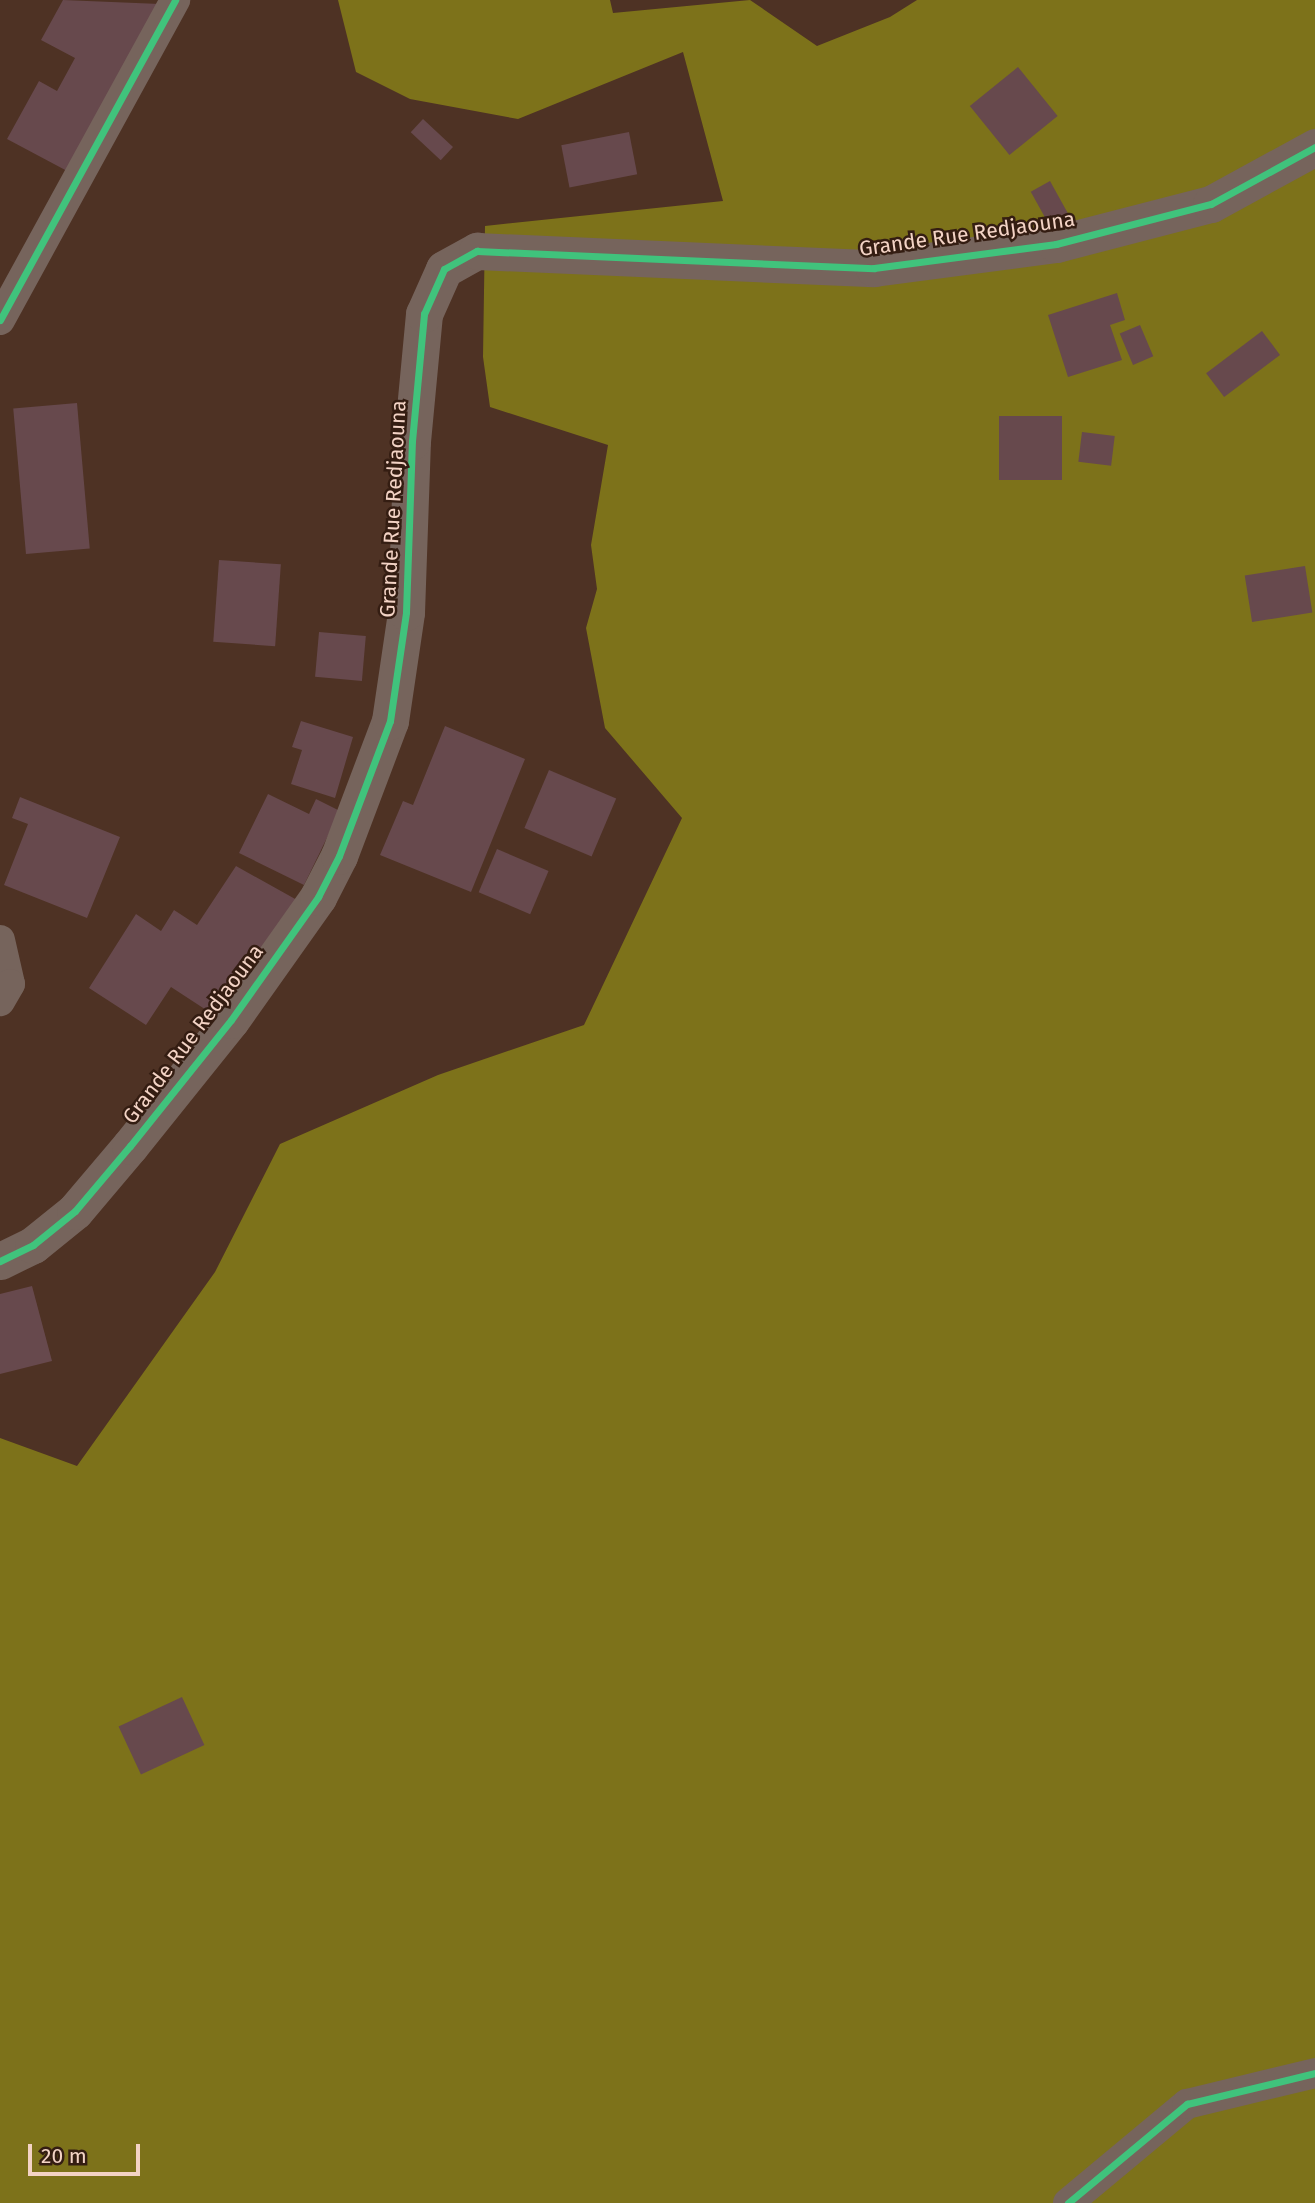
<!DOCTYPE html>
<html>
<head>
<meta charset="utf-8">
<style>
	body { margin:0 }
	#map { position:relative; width:1315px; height:2203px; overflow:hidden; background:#4e3224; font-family:"Fira Sans",sans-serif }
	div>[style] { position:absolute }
	.forest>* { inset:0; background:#7d721a }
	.building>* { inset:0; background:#67494d; transform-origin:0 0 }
	.minor>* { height:30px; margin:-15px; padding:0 15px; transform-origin:15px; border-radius:15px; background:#76645c }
	.tertiary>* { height:37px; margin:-18.5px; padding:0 18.5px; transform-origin:18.5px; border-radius:18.5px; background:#76645c }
	.cycleway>* { height:7px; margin:-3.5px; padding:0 3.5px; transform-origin:3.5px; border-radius:3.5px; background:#40c37c }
	span { translate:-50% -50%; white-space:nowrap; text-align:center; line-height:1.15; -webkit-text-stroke:5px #341d12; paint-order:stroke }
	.street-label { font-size:21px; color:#f3d3c5 }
	.scale { position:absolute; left:28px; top:2144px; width:112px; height:32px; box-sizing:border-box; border:4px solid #f3d3c5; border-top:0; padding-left:9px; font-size:21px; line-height:24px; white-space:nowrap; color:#f3d3c5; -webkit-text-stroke:5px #341d12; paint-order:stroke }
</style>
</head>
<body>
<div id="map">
	<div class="forest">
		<i style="clip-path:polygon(338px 0,610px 0,613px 13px,750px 0,817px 46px,890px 17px,917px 0,1315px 0,1315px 2203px,0 2203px,0 1438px,77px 1466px,215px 1272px,280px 1144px,438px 1075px,584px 1025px,682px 818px,605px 728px,586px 628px,597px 589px,591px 545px,608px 445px,490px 407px,483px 357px,485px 226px,723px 201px,683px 52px,518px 119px,410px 99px,356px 72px)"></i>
	</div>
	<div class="building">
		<i style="clip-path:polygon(63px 0,160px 4px,69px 172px,7px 139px,39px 81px,57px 91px,75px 58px,41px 40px)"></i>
		<i style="left:1018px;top:67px;width:63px;height:62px;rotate:51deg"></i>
		<i style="left:423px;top:119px;width:41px;height:18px;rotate:43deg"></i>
		<i style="left:629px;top:132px;width:43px;height:69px;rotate:79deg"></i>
		<i style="left:1050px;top:181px;width:38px;height:22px;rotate:61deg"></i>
		<i style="clip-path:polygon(1117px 293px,1125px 320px,1110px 325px,1122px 360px,1068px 377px,1048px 315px)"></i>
		<i style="left:1140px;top:325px;width:34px;height:22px;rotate:67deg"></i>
		<i style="left:1262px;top:331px;width:30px;height:70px;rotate:53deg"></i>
		<i style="left:77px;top:403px;width:146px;height:64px;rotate:85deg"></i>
		<i style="left:999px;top:416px;width:63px;height:64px"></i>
		<i style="left:1082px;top:432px;width:33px;height:30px;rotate:7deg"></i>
		<i style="left:219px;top:560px;width:62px;height:82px;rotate:4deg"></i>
		<i style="left:1305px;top:566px;width:47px;height:61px;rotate:81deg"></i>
		<i style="left:319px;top:632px;width:47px;height:45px;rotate:5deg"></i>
		<i style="clip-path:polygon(301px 721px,353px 737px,335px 798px,291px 784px,302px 750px,292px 747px)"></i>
		<i style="clip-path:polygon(445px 726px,525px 759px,471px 892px,380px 855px,403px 801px,413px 805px)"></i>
		<i style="left:549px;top:770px;width:73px;height:63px;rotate:23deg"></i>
		<i style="clip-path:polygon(268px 794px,309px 814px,316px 799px,340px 811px,304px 885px,239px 853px)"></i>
		<i style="clip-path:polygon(20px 797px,120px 837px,87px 918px,4px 885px,28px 824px,12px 818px)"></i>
		<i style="left:497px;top:849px;width:56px;height:47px;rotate:23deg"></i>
		<i style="clip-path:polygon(236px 866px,297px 900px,220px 1019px,171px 987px,146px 1025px,89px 988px,136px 914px,161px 931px,174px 910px,197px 925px)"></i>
		<i style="clip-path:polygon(32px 1286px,52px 1361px,0 1374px,0 1294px)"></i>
		<i style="left:182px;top:1697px;width:53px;height:70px;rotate:65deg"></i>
	</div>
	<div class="minor">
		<i style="left:0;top:320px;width:365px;rotate:-61.3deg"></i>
		<i style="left:0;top:940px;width:45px;rotate:77.2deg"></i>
		<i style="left:10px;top:984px;width:20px;rotate:120deg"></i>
		<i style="left:1068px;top:2203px;width:155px;rotate:-39.8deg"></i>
		<i style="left:1187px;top:2104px;width:132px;rotate:-13.6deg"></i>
	</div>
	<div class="tertiary">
		<i style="left:0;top:1261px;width:37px;rotate:-26deg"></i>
		<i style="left:33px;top:1245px;width:54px;rotate:-39deg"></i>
		<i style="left:75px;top:1211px;width:85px;rotate:-49.8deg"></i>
		<i style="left:130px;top:1146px;width:161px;rotate:-51.3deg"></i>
		<i style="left:231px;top:1020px;width:151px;rotate:-54.7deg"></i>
		<i style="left:318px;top:897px;width:46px;rotate:-62.9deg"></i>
		<i style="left:339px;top:856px;width:144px;rotate:-69.3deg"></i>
		<i style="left:390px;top:721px;width:110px;rotate:-81.6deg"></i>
		<i style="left:406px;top:612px;width:171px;rotate:-88deg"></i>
		<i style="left:412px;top:441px;width:128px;rotate:-84.6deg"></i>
		<i style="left:424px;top:314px;width:49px;rotate:-66deg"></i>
		<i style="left:444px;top:269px;width:38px;rotate:-29deg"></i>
		<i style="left:477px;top:251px;width:397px;rotate:2.5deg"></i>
		<i style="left:874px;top:268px;width:184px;rotate:-7.5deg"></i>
		<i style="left:1056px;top:244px;width:160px;rotate:-14.5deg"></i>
		<i style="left:1211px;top:204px;width:119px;rotate:-28.7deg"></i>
	</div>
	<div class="cycleway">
		<i style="left:0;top:320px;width:365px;rotate:-61.3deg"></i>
		<i style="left:0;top:1261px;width:37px;rotate:-26deg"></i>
		<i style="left:33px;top:1245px;width:54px;rotate:-39deg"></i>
		<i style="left:75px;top:1211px;width:85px;rotate:-49.8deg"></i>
		<i style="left:130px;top:1146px;width:161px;rotate:-51.3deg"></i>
		<i style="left:231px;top:1020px;width:151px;rotate:-54.7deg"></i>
		<i style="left:318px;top:897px;width:46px;rotate:-62.9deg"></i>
		<i style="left:339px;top:856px;width:144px;rotate:-69.3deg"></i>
		<i style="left:390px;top:721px;width:110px;rotate:-81.6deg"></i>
		<i style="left:406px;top:612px;width:171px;rotate:-88deg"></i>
		<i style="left:412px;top:441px;width:128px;rotate:-84.6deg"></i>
		<i style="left:424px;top:314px;width:49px;rotate:-66deg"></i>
		<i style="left:444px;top:269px;width:38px;rotate:-29deg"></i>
		<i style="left:477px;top:251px;width:397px;rotate:2.5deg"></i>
		<i style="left:874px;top:268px;width:184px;rotate:-7.5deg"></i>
		<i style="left:1056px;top:244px;width:160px;rotate:-14.5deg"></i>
		<i style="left:1211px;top:204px;width:119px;rotate:-28.7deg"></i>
		<i style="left:1068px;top:2203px;width:155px;rotate:-39.8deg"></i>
		<i style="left:1187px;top:2104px;width:132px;rotate:-13.6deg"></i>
	</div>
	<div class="street-label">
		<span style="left:967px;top:234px;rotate:-8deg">Grande Rue Redjaouna</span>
		<span style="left:393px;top:509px;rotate:-87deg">Grande Rue Redjaouna</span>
		<span style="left:193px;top:1034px;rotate:-53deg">Grande Rue Redjaouna</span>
	</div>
	<div class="scale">20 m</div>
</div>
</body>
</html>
